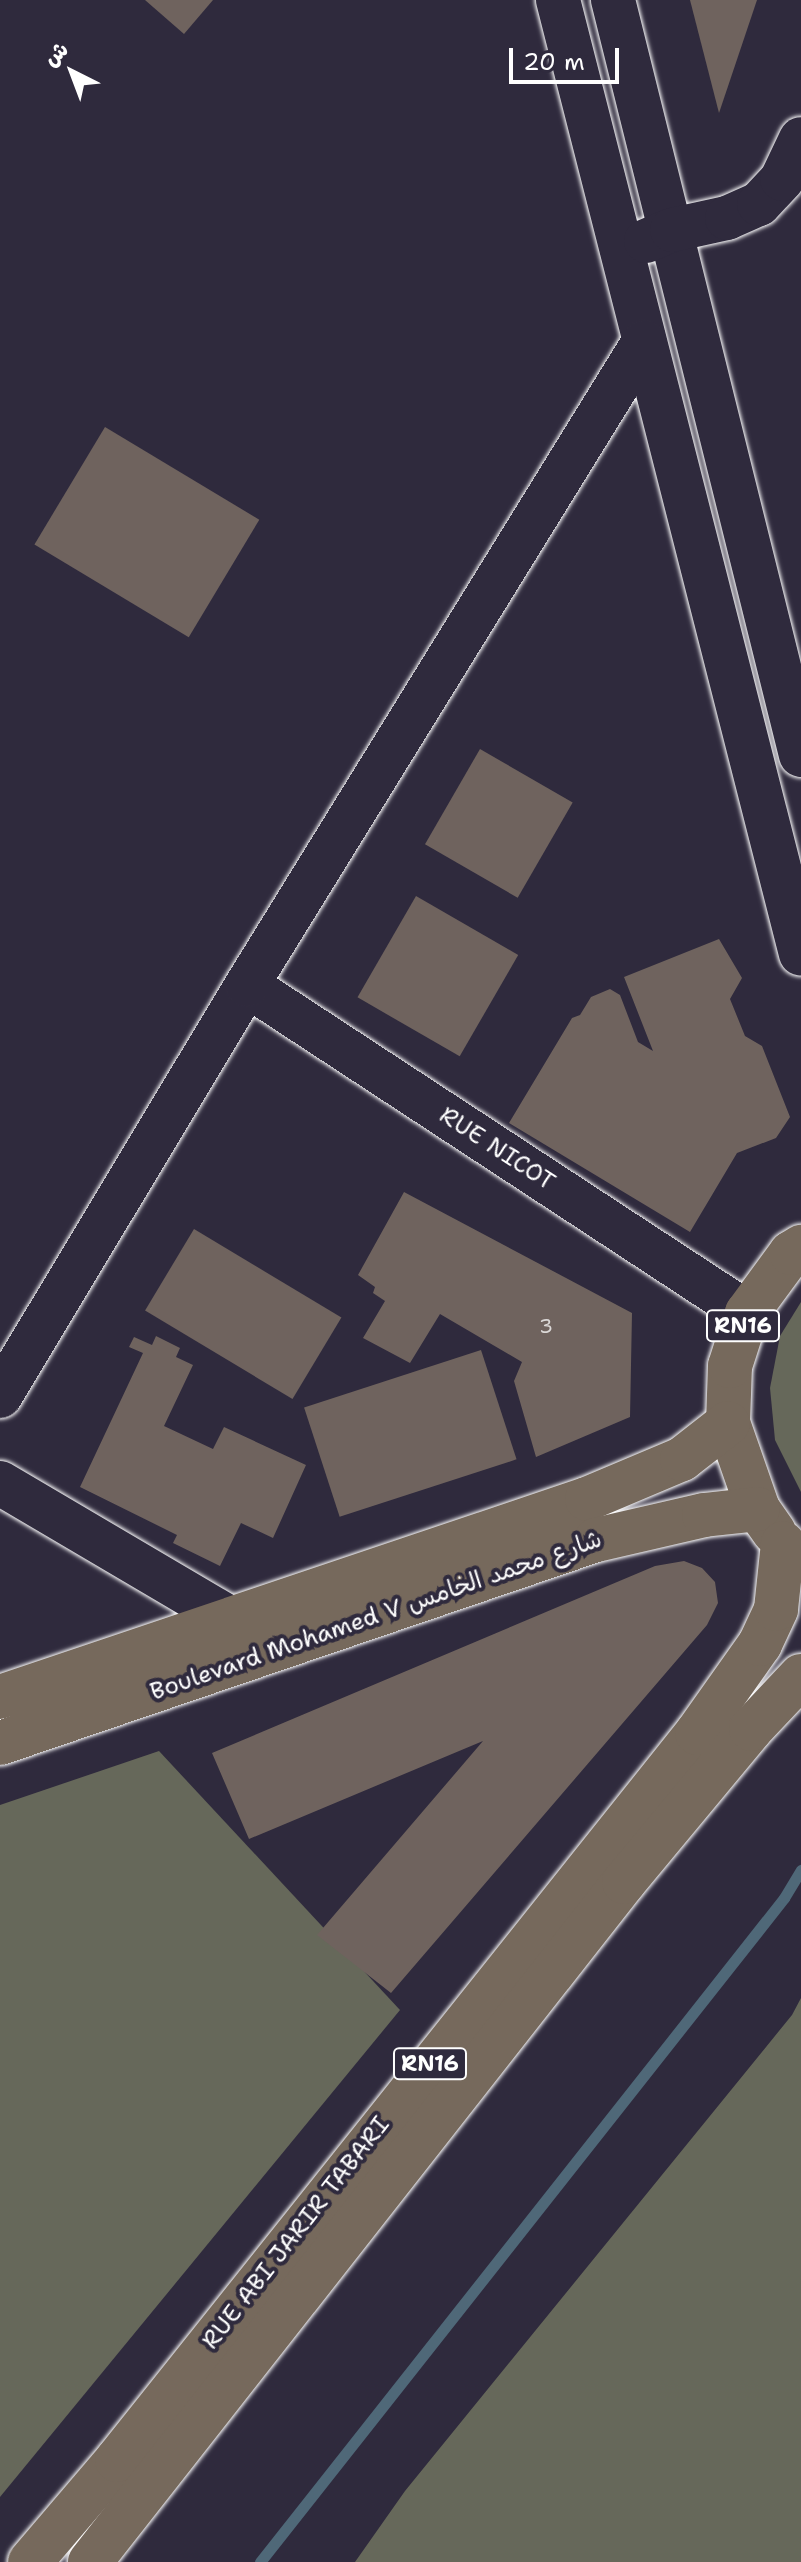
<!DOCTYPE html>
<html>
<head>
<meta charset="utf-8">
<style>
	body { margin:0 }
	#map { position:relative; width:801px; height:2562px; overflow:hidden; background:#2f2a3d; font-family:"Shantell Sans","Playpen Sans Arabic",sans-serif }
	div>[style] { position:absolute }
	.green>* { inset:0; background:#66685a }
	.stream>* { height:11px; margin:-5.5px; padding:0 5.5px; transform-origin:5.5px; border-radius:5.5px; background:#4f6878 }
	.building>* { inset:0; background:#6f635e; transform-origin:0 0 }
	.roads { filter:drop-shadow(0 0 2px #fff) drop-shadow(0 0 2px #fff) }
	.minor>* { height:44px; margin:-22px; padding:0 22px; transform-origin:22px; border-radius:22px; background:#2f2a3d }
	.major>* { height:44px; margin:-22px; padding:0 22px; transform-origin:22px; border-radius:22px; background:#76695c }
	span { translate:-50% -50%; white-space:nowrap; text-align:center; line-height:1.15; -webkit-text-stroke:8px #2f2a3d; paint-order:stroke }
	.number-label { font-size:20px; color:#dbd8d7 }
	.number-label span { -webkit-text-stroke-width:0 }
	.shield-label span { padding:2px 6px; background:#2f2a3d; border:2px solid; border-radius:6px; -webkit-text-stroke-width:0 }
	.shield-label { font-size:22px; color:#fff; font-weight:700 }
	.street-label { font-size:24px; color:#fff }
	.north { position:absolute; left:32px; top:32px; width:80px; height:80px; -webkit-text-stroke:6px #2f2a3d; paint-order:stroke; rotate:318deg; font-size:22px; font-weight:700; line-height:32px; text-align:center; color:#fff }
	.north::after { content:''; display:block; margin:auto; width:28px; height:36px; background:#fff; clip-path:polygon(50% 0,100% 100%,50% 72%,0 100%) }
	.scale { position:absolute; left:509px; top:48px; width:110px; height:36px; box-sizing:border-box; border:4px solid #fff; border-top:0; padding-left:10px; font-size:24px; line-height:28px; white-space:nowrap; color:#fff; -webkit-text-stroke:6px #2f2a3d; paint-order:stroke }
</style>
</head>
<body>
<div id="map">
	<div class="green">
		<i style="clip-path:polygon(801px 1302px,801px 1492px,775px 1440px,770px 1388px,780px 1336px)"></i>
		<i style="clip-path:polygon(159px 1751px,400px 2010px,0 2497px,0 1805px)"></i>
		<i style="clip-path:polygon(801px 1998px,801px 2562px,355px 2562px,405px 2491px,792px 2015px)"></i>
	</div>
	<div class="stream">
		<i style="left:260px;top:2562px;width:846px;rotate:-51.72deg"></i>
		<i style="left:784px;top:1898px;width:33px;rotate:-59deg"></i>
	</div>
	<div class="building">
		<i style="clip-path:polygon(145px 0,213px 0,184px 34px)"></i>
		<i style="clip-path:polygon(690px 0,757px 0,719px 113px)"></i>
		<i style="left:105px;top:427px;width:180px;height:137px;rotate:31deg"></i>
		<i style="left:480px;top:749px;width:107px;height:110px;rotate:30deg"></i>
		<i style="left:416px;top:896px;width:118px;height:117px;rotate:30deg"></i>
		<i style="clip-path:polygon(719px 939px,742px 978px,730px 999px,745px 1036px,762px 1046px,790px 1117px,776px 1138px,737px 1153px,690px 1232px,509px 1123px,572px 1018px,580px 1015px,591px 997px,610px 989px,620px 995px,638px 1042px,653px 1051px,624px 977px)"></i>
		<i style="clip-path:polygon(404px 1192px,632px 1313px,630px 1417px,536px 1457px,514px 1381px,522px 1362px,440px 1314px,410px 1363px,363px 1338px,385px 1301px,373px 1293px,375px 1287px,358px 1275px)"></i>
		<i style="left:194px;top:1229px;width:172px;height:95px;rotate:31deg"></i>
		<i style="clip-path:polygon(156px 1336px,180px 1348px,176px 1357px,193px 1365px,164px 1426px,213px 1449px,224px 1427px,306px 1465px,273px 1538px,241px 1523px,220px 1566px,173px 1543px,177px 1535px,80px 1487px,143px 1353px,129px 1347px,134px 1337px,152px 1345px)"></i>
		<i style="left:481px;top:1350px;width:115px;height:186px;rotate:72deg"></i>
		<i style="clip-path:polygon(684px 1561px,702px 1568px,715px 1582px,718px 1603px,707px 1625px,391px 1993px,317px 1935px,483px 1741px,249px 1839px,212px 1753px,655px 1566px)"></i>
	</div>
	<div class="roads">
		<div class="minor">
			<i style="left:558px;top:0;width:984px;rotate:75.71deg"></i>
			<i style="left:613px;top:0;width:778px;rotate:76.02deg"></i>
			<i style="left:646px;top:241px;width:28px;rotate:-23deg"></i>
			<i style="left:672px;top:230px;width:56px;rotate:-12.3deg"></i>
			<i style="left:727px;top:218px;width:35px;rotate:-24deg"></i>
			<i style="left:759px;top:204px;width:34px;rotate:-47deg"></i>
			<i style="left:782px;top:179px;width:44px;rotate:-64.6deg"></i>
			<i style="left:247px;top:985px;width:598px;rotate:33.26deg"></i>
			<i style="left:0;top:1396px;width:480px;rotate:-59deg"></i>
			<i style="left:247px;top:985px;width:756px;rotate:-58.31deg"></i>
			<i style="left:0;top:1483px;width:268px;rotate:30.5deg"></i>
		</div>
		<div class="major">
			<i style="left:774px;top:1532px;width:28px;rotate:-125deg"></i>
			<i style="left:758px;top:1509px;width:91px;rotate:-109.2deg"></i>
			<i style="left:728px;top:1423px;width:57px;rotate:-88deg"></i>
			<i style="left:730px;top:1366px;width:56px;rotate:-72.2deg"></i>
			<i style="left:747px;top:1313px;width:74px;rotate:-53.7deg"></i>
			<i style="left:791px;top:1253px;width:12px;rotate:-31deg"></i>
			<i style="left:0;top:1697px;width:619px;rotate:-18.64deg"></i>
			<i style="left:587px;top:1499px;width:103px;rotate:-22.8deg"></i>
			<i style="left:682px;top:1459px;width:58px;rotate:-38deg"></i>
			<i style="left:0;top:1743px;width:630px;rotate:-18.81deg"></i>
			<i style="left:596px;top:1540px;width:111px;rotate:-13deg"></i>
			<i style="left:704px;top:1515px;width:54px;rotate:-6.3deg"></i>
			<i style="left:30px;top:2562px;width:134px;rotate:-49.5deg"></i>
			<i style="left:117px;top:2460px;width:930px;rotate:-51.42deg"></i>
			<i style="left:697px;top:1733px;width:109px;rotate:-54.7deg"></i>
			<i style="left:760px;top:1644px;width:38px;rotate:-65deg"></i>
			<i style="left:776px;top:1609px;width:66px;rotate:-83.9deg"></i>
			<i style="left:90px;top:2562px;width:865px;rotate:-51.86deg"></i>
			<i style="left:624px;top:1882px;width:199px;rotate:-50.3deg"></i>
			<i style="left:751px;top:1729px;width:73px;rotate:-46.7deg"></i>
		</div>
	</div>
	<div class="number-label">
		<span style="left:546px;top:1326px">3</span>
	</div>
	<div class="shield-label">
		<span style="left:743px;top:1326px">RN16</span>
		<span style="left:430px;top:2064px">RN16</span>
	</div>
	<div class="street-label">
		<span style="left:497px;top:1149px;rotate:33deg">RUE NICOT</span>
		<span style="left:376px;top:1616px;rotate:-19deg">Boulevard Mohamed V شارع محمد الخامس</span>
		<span style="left:296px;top:2233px;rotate:-52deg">RUE ABI JARIR TABARI</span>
	</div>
	<div class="north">ش</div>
	<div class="scale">20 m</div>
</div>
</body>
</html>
